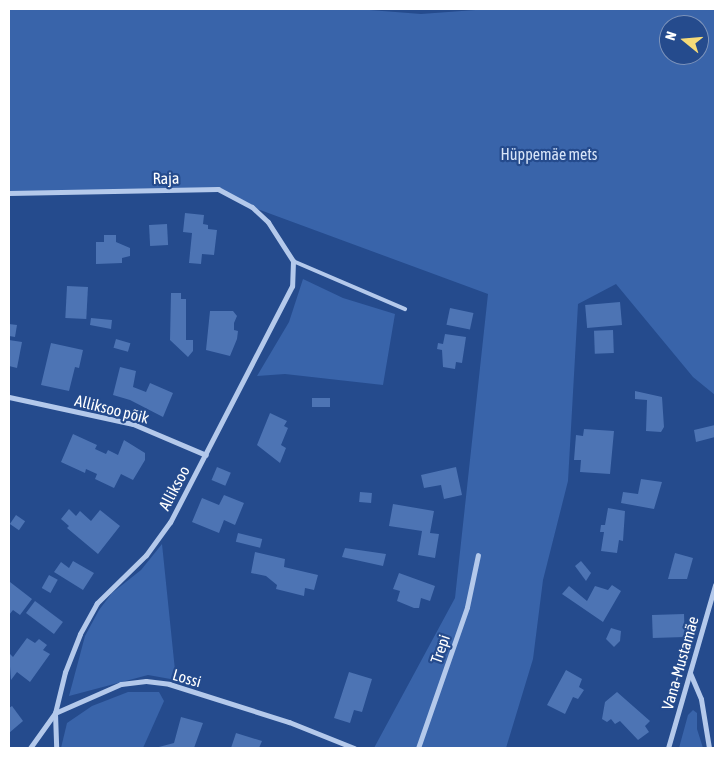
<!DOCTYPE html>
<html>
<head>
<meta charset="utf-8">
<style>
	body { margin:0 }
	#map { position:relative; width:724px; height:757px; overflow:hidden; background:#254b8d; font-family:"Asap Condensed",sans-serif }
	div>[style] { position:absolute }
	.green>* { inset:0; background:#3964aa }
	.building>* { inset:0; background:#4d74b4; transform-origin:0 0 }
	.service>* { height:4px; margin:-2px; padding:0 2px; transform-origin:2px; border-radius:2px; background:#b4c9eb }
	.minor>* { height:5px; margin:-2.5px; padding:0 2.5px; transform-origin:2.5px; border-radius:2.5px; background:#b4c9eb }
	span { translate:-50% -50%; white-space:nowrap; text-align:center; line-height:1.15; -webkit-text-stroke:4.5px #254b8d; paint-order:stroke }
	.park-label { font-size:16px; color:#d8e5f8 }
	.street-label { font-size:16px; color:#fff }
	.frame { position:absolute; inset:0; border:10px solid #fff; pointer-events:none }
	.north { position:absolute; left:659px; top:15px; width:50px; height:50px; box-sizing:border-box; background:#254b8d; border:1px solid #7c93bb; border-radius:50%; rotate:287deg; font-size:14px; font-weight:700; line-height:20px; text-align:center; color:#fff }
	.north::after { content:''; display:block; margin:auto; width:18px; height:22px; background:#f5da78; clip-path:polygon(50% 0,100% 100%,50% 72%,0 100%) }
</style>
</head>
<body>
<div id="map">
	<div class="green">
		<i style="clip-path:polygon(evenodd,9px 9px,357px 9px,421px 14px,489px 9px,715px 9px,715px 395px,693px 377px,616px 284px,578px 304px,568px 481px,543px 580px,533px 659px,506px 748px,374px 748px,455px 598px,488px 294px,252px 207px,218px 189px,9px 193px,9px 9px,669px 25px,699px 25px,699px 55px,669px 55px,669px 25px)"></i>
		<i style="clip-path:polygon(303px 279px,343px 298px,395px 314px,383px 385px,285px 374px,257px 376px,289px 322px)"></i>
		<i style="clip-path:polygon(162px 544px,176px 680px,148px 675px,69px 696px,85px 636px,99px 610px,112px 593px,141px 570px)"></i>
		<i style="clip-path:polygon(128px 692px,159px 692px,164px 701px,143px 748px,61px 748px,67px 723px,92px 706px)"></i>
		<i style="clip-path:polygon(693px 710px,697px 713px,697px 729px,703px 748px,679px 748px,688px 715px)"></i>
	</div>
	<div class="building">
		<i style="clip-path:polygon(185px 213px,204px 215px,203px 224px,208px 225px,208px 229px,217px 230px,214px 255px,202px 254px,201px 264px,189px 263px,192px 233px,183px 232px)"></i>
		<i style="left:167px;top:224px;width:21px;height:18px;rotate:87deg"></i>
		<i style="clip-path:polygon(104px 235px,116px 235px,116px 242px,130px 248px,130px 256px,122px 258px,122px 263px,96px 264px,96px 242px,104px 242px)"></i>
		<i style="left:67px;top:286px;width:21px;height:32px;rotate:3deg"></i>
		<i style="clip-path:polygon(171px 293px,181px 293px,181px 299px,186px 299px,186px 340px,193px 340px,193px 351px,188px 357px,170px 340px)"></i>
		<i style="left:620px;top:302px;width:23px;height:35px;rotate:85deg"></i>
		<i style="left:450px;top:308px;width:24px;height:17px;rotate:12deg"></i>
		<i style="clip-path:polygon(210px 311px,233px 311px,237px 316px,234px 323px,234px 330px,238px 331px,237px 339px,230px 356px,206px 350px)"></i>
		<i style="clip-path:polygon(91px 318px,112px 320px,111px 329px,90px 325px)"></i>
		<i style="clip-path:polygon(9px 324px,17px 325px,15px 337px,9px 336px)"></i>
		<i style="left:613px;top:330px;width:23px;height:19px;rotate:88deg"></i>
		<i style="clip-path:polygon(445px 334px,466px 337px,462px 363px,456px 362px,455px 369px,443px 367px,442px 350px,437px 349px,438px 343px,443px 344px)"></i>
		<i style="left:116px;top:339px;width:15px;height:9px;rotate:16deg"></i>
		<i style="clip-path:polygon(9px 340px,22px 342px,17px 368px,9px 366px)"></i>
		<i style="clip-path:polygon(51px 343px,83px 350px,79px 368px,75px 367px,69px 391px,41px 385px)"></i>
		<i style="clip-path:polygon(120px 367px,136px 371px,133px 387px,146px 392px,150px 383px,173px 393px,163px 417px,130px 400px,113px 395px)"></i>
		<i style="clip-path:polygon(635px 391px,662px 397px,664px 427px,661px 432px,646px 431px,647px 400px,635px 399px)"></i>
		<i style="left:312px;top:398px;width:18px;height:9px"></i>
		<i style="clip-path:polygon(270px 413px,287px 421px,284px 426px,288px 428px,281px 445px,286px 448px,280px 463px,257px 445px)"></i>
		<i style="clip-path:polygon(715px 425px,715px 437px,696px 442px,694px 430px)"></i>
		<i style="clip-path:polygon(584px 429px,614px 431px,610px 474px,580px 472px,581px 460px,574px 460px,576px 435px,583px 436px)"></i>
		<i style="clip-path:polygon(73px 434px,97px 445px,95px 449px,106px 454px,108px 450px,118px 455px,124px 440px,145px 453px,145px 460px,133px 480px,121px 474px,114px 488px,95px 479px,97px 474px,86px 469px,85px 473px,61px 462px)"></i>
		<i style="left:217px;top:467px;width:15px;height:14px;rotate:23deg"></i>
		<i style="clip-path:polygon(456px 467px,462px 495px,444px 499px,441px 485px,424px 488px,421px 475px)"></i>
		<i style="clip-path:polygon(641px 479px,662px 482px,654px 509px,621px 503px,623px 492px,638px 494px)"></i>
		<i style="left:360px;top:492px;width:12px;height:10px;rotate:5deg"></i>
		<i style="clip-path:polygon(224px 495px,244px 503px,235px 525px,224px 520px,219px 533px,192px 522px,202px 498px,219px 505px)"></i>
		<i style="clip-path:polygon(393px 504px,434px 511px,430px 533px,439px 534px,435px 558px,418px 555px,422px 531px,389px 526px)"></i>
		<i style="clip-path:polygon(608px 508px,625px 511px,623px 541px,619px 540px,617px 553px,601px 551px,604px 532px,600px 532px,601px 525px,605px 525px)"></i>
		<i style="clip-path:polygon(69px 509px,76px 516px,80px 511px,91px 521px,100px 510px,120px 526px,98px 554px,67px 528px,69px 526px,61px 519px)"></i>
		<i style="left:16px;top:515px;width:11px;height:11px;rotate:34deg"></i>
		<i style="left:238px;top:533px;width:25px;height:9px;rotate:14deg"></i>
		<i style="clip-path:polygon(345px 548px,386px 554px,383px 566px,342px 557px)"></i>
		<i style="clip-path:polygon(255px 552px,285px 559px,284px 567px,318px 575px,314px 590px,305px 588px,304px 596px,276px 589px,277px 585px,266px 576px,251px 573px)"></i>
		<i style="clip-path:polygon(675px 553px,693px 558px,687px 579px,668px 579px)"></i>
		<i style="clip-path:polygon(73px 561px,94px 573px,83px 590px,54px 572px,61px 562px,69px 568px)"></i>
		<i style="clip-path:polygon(581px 561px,591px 573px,586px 581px,575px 566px)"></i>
		<i style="clip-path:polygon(399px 573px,435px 586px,430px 601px,421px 598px,419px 608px,414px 608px,397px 601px,400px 591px,393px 589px)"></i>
		<i style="left:49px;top:575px;width:10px;height:15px;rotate:29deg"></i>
		<i style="clip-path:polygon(10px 582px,32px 599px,20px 615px,13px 610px,9px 615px)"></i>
		<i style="clip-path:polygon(612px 585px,621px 591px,603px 622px,562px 594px,569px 586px,587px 601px,595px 586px,608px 590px)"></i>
		<i style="left:35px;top:601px;width:35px;height:15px;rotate:37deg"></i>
		<i style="left:684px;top:614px;width:23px;height:32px;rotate:88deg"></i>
		<i style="clip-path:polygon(611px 628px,621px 631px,620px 641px,614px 647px,606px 639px)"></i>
		<i style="clip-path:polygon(27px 638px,35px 643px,39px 639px,47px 645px,43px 650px,50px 654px,30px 682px,17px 672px,11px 680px,9px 653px,13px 657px)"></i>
		<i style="clip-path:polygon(566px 670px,582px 679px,579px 687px,584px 690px,578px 699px,573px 697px,565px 714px,547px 705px)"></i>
		<i style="clip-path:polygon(349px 672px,372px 679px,362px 712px,354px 710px,350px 723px,334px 718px)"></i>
		<i style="clip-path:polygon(617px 692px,650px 721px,645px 726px,649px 732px,638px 740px,620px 721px,615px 724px,611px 719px,607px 722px,602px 719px,605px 702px)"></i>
		<i style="clip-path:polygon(12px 706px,23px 721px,9px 733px,9px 708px)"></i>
		<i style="clip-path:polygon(181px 717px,203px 723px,194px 748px,155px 748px,174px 743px)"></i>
		<i style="clip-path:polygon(236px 733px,262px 741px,259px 748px,231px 748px)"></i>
	</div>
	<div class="service">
		<i style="left:293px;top:261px;width:122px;rotate:23.2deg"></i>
	</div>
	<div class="minor">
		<i style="left:9px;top:193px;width:209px;rotate:-1.1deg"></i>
		<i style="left:218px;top:189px;width:38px;rotate:28deg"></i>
		<i style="left:252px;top:207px;width:22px;rotate:43deg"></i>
		<i style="left:268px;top:222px;width:46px;rotate:57.3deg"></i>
		<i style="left:293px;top:261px;width:25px;rotate:92deg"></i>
		<i style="left:292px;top:286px;width:266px;rotate:117.3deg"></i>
		<i style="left:170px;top:522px;width:41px;rotate:126deg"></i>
		<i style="left:146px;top:555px;width:69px;rotate:135.6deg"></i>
		<i style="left:97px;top:603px;width:35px;rotate:119deg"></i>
		<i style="left:80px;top:634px;width:41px;rotate:111.5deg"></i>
		<i style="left:65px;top:672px;width:42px;rotate:103.7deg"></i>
		<i style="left:55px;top:713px;width:35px;rotate:88deg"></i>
		<i style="left:9px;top:397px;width:127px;rotate:12.3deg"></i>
		<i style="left:133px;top:424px;width:79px;rotate:23deg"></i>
		<i style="left:690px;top:673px;width:28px;rotate:67deg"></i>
		<i style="left:701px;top:699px;width:50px;rotate:80.7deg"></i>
		<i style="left:30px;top:748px;width:43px;rotate:-54.5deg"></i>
		<i style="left:55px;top:713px;width:72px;rotate:-23.7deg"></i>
		<i style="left:121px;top:684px;width:25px;rotate:-7deg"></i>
		<i style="left:146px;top:681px;width:23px;rotate:7deg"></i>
		<i style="left:169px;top:684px;width:126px;rotate:17.6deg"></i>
		<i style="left:289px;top:722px;width:70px;rotate:21.8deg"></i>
		<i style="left:418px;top:748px;width:149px;rotate:-70.8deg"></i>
		<i style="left:467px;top:607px;width:53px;rotate:-78.1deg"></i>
		<i style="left:668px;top:748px;width:170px;rotate:-73.9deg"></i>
	</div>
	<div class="park-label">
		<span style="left:549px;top:154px">Hüppemäe mets</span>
	</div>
	<div class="street-label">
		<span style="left:166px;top:178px;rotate:-1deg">Raja</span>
		<span style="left:112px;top:409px;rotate:14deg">Alliksoo põik</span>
		<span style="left:174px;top:488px;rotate:-62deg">Alliksoo</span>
		<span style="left:440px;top:649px;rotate:-71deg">Trepi</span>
		<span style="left:680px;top:663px;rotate:-74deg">Vana-Mustamäe</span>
		<span style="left:187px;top:678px;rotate:16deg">Lossi</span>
	</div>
	<div class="frame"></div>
	<div class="north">N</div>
</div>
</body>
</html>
